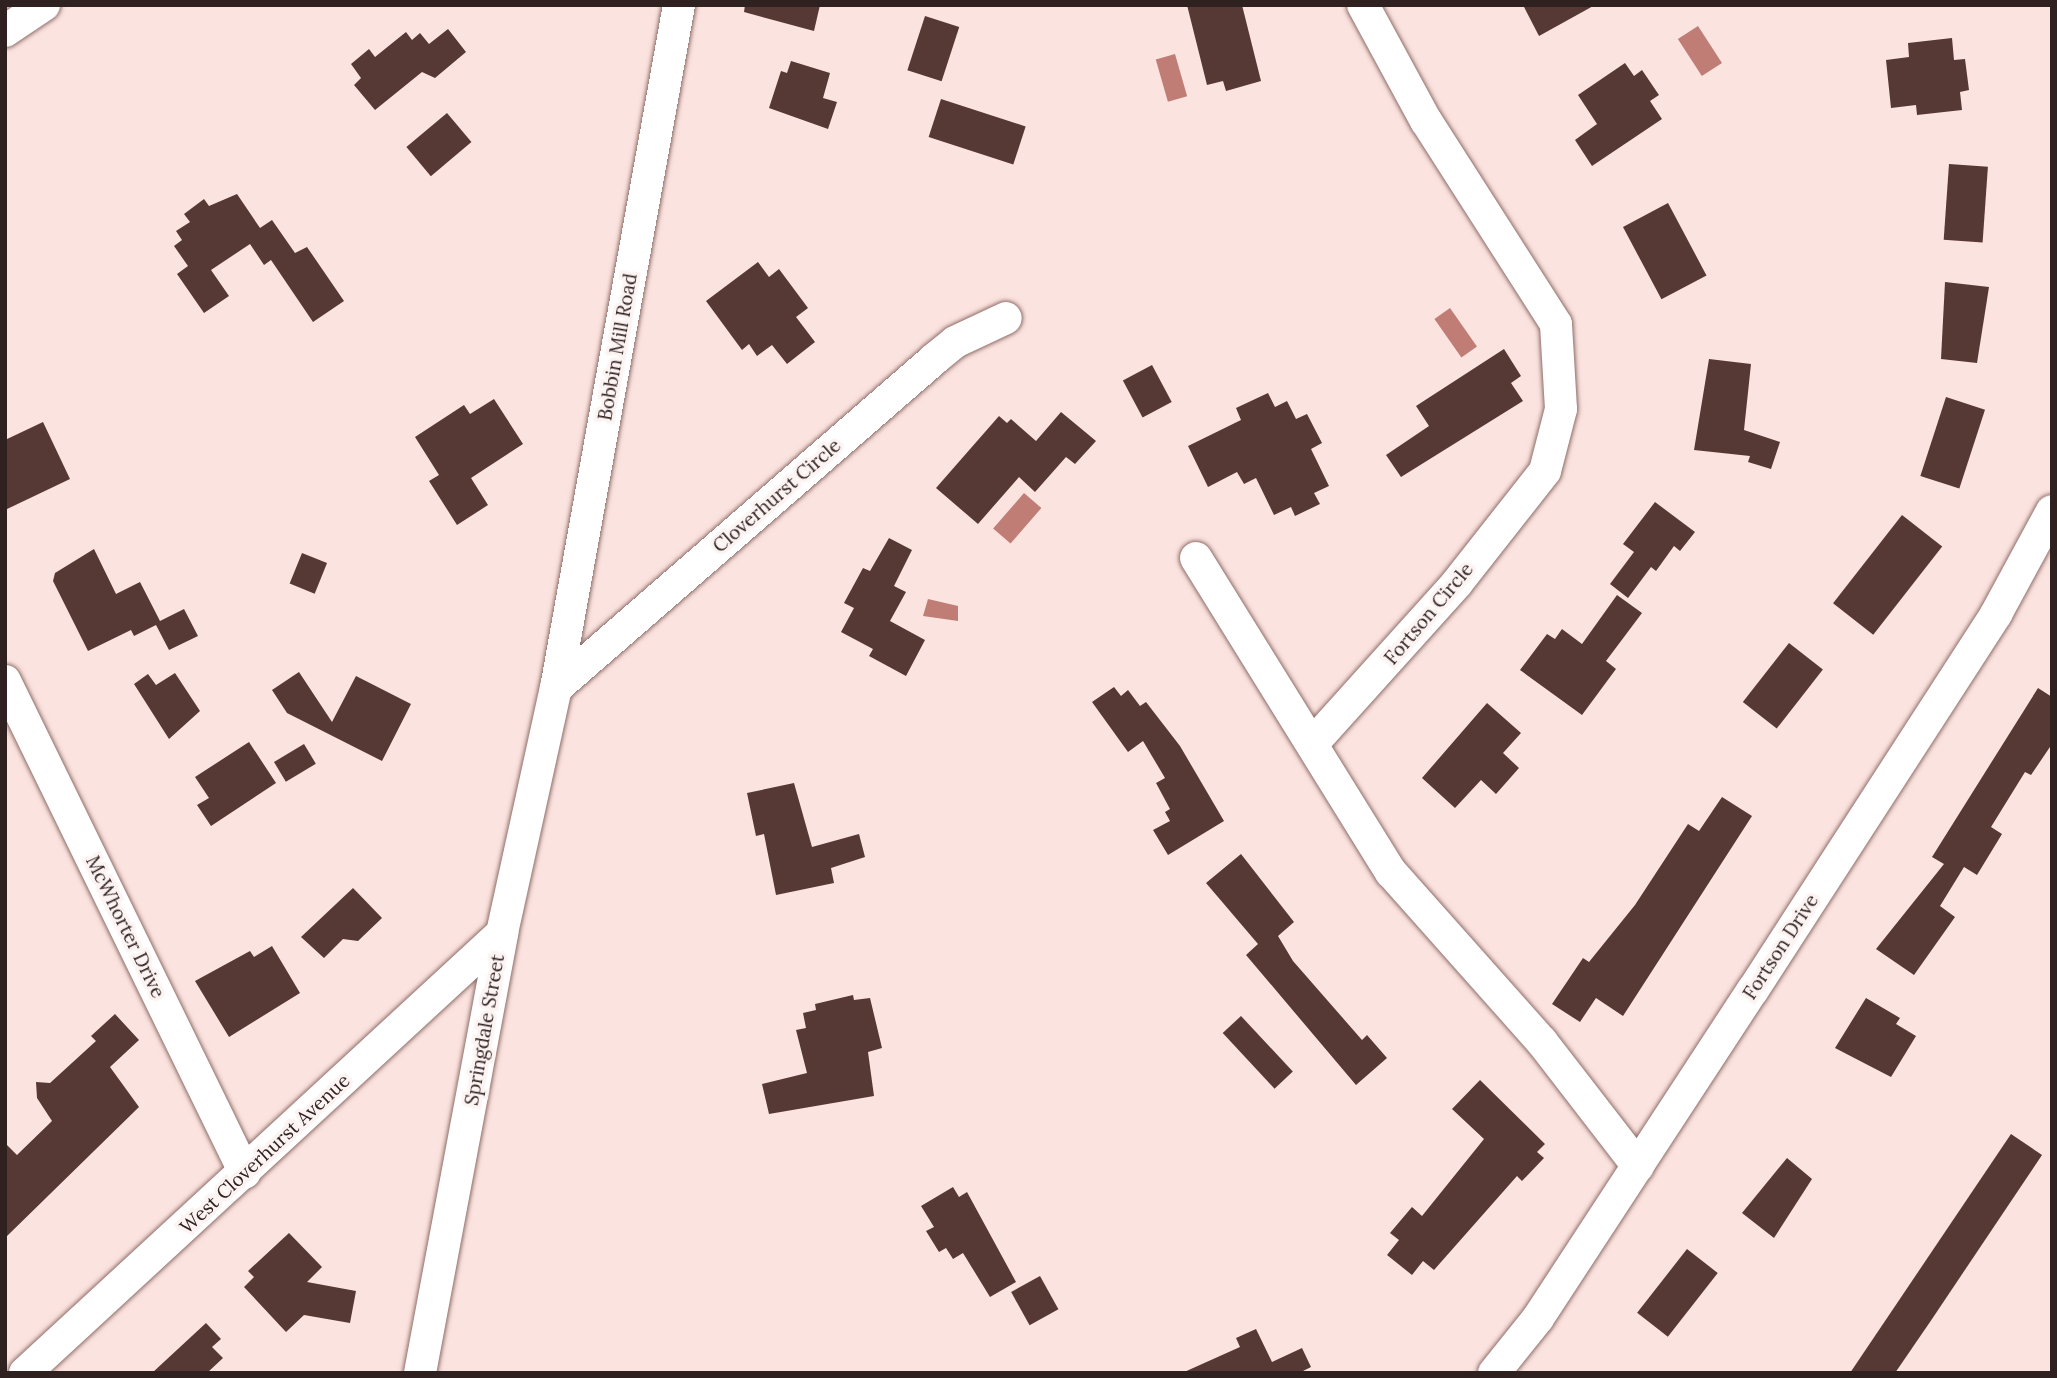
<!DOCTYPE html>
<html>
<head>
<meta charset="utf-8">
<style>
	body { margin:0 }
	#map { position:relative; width:2057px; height:1378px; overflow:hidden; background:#fbe3df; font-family:Lora,serif }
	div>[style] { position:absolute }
	.water>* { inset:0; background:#c07d75; transform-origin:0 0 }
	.building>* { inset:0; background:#563834; transform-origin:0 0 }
	.roads { filter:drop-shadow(0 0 2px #8f6d68) drop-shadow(0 0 2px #8f6d68) }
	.street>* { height:32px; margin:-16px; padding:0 16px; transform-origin:16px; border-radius:16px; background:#fff }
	span { translate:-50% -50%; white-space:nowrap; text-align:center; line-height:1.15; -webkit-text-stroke:7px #fcf4f3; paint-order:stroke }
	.street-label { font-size:19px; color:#2f211f }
	.frame { position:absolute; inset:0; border:7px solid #2f211f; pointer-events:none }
</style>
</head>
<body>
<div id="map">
	<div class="water">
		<i style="left:1698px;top:26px;width:44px;height:24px;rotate:57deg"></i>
		<i style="left:1175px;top:54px;width:44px;height:20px;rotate:74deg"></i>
		<i style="left:1450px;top:308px;width:47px;height:19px;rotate:55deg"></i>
		<i style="left:1024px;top:493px;width:23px;height:47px;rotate:41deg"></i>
		<i style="clip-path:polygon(928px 599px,958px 606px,958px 621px,923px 616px)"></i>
	</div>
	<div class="building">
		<i style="clip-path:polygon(745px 5px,820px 5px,814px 31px,744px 12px)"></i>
		<i style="clip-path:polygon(1187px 5px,1242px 5px,1261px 81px,1226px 91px,1223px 81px,1207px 85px)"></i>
		<i style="clip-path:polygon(1523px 5px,1595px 5px,1539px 36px)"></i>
		<i style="left:925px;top:16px;width:36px;height:57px;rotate:18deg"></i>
		<i style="clip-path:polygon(448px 29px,466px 52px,435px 78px,422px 72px,375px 110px,354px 85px,361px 78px,351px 64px,369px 49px,375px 57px,406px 32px,412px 40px,420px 33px,429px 44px)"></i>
		<i style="clip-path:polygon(1952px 38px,1954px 60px,1965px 59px,1969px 90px,1960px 92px,1962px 110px,1917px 115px,1916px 105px,1891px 108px,1886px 60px,1909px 57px,1908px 43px)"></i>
		<i style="clip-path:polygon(791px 61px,830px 73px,823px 98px,837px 102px,828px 129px,769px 108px,781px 71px,787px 73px)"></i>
		<i style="clip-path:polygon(1625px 63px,1634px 76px,1642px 70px,1659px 95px,1650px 101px,1662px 119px,1592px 166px,1575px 140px,1597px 124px,1578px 95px)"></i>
		<i style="left:941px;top:99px;width:89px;height:40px;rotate:18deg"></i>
		<i style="left:447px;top:113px;width:38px;height:53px;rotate:50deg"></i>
		<i style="left:1949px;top:164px;width:39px;height:76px;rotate:4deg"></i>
		<i style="clip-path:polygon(237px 194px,260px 228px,272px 220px,295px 253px,307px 247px,344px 301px,313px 322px,271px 260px,264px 265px,250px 244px,211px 270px,229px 296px,204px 313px,177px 274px,188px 266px,174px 246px,182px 240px,176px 231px,190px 222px,184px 214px,204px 199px,209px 206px)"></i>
		<i style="left:1668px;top:203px;width:82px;height:51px;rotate:62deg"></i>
		<i style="clip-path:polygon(758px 262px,769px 277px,779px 269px,808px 308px,796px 317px,815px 342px,787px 364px,772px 345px,757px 356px,749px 344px,742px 350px,706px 301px)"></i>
		<i style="clip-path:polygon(1945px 282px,1989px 287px,1977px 363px,1941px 359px)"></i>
		<i style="clip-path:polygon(1504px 349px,1521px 376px,1511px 383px,1523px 401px,1401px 477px,1386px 455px,1429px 426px,1416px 406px)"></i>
		<i style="clip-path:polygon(1709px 359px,1751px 364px,1744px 430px,1780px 442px,1771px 469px,1748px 462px,1750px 456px,1694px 450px)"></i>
		<i style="left:1152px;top:365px;width:42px;height:33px;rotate:62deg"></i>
		<i style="clip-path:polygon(1268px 393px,1275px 407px,1287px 401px,1296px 419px,1307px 414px,1322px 443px,1311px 449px,1329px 486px,1314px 493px,1320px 504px,1295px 516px,1291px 507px,1274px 515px,1256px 478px,1244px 484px,1237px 472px,1208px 487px,1188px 446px,1241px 420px,1236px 408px)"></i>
		<i style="left:1946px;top:397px;width:41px;height:83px;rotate:18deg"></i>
		<i style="clip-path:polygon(494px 399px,523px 444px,471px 478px,488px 505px,457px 525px,429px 481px,439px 475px,415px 437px,464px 405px,470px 414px)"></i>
		<i style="clip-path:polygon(1061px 412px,1096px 441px,1075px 464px,1066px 457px,1035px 492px,1019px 477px,978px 524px,936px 488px,999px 416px,1007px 423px,1011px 419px,1036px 441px)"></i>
		<i style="clip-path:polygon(43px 422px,70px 479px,5px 510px,5px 440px)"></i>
		<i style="clip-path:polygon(1655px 502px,1695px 532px,1680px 551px,1674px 546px,1656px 571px,1651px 567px,1628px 598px,1610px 584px,1634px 552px,1623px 544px)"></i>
		<i style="left:1902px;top:515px;width:51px;height:112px;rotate:38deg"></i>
		<i style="clip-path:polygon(889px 538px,912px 550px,894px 586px,906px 592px,890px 621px,925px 640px,906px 676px,869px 656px,873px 649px,841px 632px,854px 608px,844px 603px,863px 568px,870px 571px)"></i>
		<i style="clip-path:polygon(94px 549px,116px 594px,140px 582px,160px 621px,184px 609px,198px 636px,169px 650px,156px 625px,134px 636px,131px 630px,88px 651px,53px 581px,55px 573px)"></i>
		<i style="left:302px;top:553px;width:27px;height:33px;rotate:22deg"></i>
		<i style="clip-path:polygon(1617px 595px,1642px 613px,1606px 661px,1616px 669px,1582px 715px,1520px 670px,1547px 634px,1555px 639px,1562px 629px,1582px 644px)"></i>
		<i style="left:1789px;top:643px;width:43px;height:75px;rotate:38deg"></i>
		<i style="clip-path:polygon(299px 672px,332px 722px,356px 676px,411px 704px,382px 761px,287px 713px,272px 690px)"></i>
		<i style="clip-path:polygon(175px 673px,200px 711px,169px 739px,134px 684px,148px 674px,156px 685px)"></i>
		<i style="clip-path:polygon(1114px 687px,1121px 696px,1128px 690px,1140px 706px,1146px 702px,1180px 746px,1224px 821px,1168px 855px,1153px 830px,1170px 821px,1165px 812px,1170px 809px,1156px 783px,1165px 778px,1143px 741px,1128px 752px,1092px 702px)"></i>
		<i style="clip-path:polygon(2038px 688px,2052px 697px,2052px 744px,2031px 775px,2025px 772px,1991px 827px,2002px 834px,1977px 875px,1964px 867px,1940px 906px,1955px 917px,1914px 975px,1876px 949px,1944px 864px,1932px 857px)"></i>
		<i style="clip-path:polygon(1487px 703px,1521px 733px,1503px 753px,1519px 768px,1496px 794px,1481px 780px,1455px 808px,1422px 778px)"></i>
		<i style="clip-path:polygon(249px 742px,276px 783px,211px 826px,197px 805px,209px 798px,195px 777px)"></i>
		<i style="left:304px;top:744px;width:23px;height:35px;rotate:59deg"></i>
		<i style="clip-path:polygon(794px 783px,812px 847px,859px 834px,865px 857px,831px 868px,834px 883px,776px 895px,764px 834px,756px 836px,747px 793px)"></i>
		<i style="clip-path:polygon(1722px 797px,1752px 816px,1623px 1016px,1596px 998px,1580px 1022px,1552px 1004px,1583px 958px,1589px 962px,1635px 905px,1688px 824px,1699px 831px)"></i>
		<i style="clip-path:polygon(1241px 854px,1294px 922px,1278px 936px,1293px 961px,1362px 1040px,1367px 1035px,1387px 1058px,1356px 1085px,1246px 955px,1258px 944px,1206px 883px)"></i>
		<i style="clip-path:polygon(353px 888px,382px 918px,358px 941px,343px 939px,324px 958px,301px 937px)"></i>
		<i style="clip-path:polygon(272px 946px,300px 993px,229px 1037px,195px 981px,250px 951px,254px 957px)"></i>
		<i style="clip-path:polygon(853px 995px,854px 1000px,870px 998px,882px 1048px,868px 1052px,874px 1096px,769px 1114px,762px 1084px,807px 1073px,796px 1030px,806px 1028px,803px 1013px,816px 1010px,815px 1004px)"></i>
		<i style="clip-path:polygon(1866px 998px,1900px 1018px,1896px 1024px,1916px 1036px,1891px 1077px,1835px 1048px)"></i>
		<i style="clip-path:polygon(115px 1014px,139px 1040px,110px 1067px,139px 1107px,5px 1238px,5px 1143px,17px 1155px,52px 1121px,37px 1098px,36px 1082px,50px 1083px,96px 1041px,91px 1036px)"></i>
		<i style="left:1241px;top:1016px;width:76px;height:25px;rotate:47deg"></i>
		<i style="clip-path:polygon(1480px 1080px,1545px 1144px,1537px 1152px,1544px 1158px,1522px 1181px,1517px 1176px,1434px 1270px,1423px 1261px,1412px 1275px,1387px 1255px,1399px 1240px,1390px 1233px,1412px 1207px,1422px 1216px,1484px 1139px,1452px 1109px)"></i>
		<i style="clip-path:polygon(2011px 1134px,2042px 1155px,1930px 1322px,1895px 1373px,1850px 1373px)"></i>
		<i style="clip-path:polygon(1787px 1158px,1812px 1179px,1774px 1238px,1742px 1213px)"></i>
		<i style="clip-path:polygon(953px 1187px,959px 1197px,967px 1192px,1016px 1282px,990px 1297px,963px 1253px,953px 1259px,946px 1248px,939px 1252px,926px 1231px,934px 1227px,921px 1206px)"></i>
		<i style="clip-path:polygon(289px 1233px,322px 1267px,307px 1282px,356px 1291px,350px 1323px,304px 1315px,286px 1332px,244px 1287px,254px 1277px,248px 1271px)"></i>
		<i style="left:1687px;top:1249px;width:39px;height:81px;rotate:38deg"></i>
		<i style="left:1040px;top:1276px;width:38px;height:33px;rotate:61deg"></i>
		<i style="clip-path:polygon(206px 1323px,221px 1339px,212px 1347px,223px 1358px,207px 1373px,152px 1373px)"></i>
		<i style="clip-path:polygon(1256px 1329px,1272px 1362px,1302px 1348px,1311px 1367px,1299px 1373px,1182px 1373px,1240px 1347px,1236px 1338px)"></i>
	</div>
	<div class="roads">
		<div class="street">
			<i style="left:5px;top:31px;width:47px;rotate:-33.7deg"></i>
			<i style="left:1196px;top:558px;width:370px;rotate:58.2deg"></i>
			<i style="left:1391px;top:872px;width:227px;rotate:48.4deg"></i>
			<i style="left:1542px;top:1042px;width:157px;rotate:52.3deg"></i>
			<i style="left:5px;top:681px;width:547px;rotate:64deg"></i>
			<i style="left:556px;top:688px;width:500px;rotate:-41deg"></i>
			<i style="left:933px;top:360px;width:28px;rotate:-39deg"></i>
			<i style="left:955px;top:342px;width:56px;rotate:-25.2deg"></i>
			<i style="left:1314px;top:742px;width:214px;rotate:-48deg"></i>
			<i style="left:1457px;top:583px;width:142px;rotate:-51.8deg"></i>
			<i style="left:1545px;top:471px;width:64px;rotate:-75.5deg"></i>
			<i style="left:1561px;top:409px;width:85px;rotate:-93.4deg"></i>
			<i style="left:1556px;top:324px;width:241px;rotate:-122.6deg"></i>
			<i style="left:1426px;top:121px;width:132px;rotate:-118.5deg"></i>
			<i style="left:25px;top:1373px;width:649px;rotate:-42.69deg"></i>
			<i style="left:420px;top:1373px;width:448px;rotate:-79.4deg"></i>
			<i style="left:502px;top:933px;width:251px;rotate:-77.6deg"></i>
			<i style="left:556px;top:688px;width:694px;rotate:-79.79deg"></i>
			<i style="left:1494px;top:1373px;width:70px;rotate:-51.3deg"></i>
			<i style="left:1538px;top:1318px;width:392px;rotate:-56.8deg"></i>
			<i style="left:1753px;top:990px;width:448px;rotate:-57.1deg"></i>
			<i style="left:1996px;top:614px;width:117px;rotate:-61.5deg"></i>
		</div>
	</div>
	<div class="street-label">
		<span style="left:618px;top:347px;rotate:-80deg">Bobbin Mill Road</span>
		<span style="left:777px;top:496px;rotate:-41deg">Cloverhurst Circle</span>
		<span style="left:1429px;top:614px;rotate:-50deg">Fortson Circle</span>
		<span style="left:125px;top:927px;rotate:64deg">McWhorter Drive</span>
		<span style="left:1781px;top:947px;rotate:-57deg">Fortson Drive</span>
		<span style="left:485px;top:1030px;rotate:-80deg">Springdale Street</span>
		<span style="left:265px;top:1154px;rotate:-43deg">West Cloverhurst Avenue</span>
	</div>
	<div class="frame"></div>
</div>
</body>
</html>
